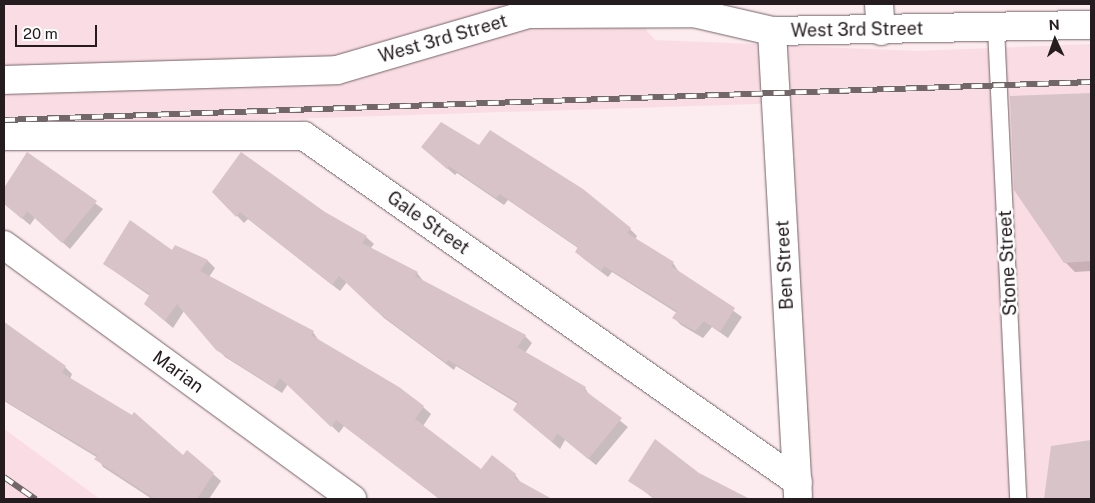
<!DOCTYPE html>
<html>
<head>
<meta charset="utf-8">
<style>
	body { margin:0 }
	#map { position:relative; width:1095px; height:503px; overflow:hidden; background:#fcebef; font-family:"Public Sans",sans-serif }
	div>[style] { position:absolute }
	.built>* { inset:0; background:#fadde4 }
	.shadow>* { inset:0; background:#0003 }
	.building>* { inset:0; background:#d8c3c8 }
	.roads { filter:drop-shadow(0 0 1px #756368) drop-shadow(0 0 1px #756368) }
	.service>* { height:16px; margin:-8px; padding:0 8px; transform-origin:8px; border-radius:8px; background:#fff }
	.minor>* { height:28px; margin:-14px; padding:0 14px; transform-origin:14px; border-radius:14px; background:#fff }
	.rail>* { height:5.5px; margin-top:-2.75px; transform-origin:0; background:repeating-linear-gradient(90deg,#fff 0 11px,#716668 0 22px); box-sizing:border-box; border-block:1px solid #716668 }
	span { translate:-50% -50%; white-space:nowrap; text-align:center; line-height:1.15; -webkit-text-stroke:5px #fff; paint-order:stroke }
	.street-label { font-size:18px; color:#241c1e }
	.frame { position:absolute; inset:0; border:5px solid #241c1e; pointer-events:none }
	.north { position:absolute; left:1030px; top:15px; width:50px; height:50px; -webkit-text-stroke:4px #fff; paint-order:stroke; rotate:357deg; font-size:14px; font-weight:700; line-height:20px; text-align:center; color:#241c1e }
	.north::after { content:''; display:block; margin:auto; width:18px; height:22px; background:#241c1e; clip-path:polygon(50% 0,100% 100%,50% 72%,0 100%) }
	.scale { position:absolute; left:15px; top:25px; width:82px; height:22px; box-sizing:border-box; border:2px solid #241c1e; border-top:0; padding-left:6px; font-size:15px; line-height:18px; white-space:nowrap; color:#241c1e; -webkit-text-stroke:4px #fff; paint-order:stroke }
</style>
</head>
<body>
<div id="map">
	<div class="built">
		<i style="clip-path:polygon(4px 4px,623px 4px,655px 40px,918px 51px,1091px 44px,1091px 499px,811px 499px,785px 103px,38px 127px,4px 132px)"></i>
		<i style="clip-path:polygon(4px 429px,100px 499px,4px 499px)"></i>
	</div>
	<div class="shadow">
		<i style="clip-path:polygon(1091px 94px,1091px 271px,1075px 272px,1065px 262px,1011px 97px)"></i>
		<i style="clip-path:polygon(479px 147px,630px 229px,637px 236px,635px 240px,673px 263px,679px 272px,742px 317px,728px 338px,712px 327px,703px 338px,681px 325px,674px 318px,677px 313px,612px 272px,608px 277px,584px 259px,576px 252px,578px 248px,508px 200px,504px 205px,457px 173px,455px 175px,430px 154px)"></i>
		<i style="clip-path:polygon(28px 154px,103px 209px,70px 249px,35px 218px,30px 225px,4px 203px,4px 191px)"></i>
		<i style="clip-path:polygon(214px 192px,324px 213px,366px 237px,374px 244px,370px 249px,417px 273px,424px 282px,525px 336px,532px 343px,525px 353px,585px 388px,591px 398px,628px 427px,596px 465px,565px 440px,560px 449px,514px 410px,518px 404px,456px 366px,454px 370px,384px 318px,347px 282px,340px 291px,248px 219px,244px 223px)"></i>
		<i style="clip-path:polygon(176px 247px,208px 261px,215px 268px,209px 277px,313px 332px,319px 341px,423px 407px,431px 414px,423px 426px,481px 471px,515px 475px,522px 484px,550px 499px,440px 499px,344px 426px,339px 433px,288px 384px,282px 393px,225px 357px,184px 311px,173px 328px,145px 304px,150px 296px,104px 264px,172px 252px)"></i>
		<i style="clip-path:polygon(4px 322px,65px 367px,72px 374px,70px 379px,183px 457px,213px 474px,221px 481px,209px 499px,152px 499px,103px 467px,98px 458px,4px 401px)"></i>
		<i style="clip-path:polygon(1091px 441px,1091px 499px,1045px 499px,1053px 447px)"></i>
		<i style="clip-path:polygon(698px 474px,739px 499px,654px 499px,630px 480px)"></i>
	</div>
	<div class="building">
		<i style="clip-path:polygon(1091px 93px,1091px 261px,1064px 263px,1014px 190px,1010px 96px)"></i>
		<i style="clip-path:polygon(441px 122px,479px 145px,490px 130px,583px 189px,631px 228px,627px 233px,674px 262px,671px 266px,735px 308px,720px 332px,704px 321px,695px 331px,672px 318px,677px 311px,604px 266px,601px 271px,575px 252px,578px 247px,500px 194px,496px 198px,449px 166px,447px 169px,421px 147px)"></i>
		<i style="clip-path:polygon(27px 152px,97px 201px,62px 243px,27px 211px,22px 219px,4px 204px,4px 188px)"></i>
		<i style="clip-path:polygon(241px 152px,325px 212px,367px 236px,362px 243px,418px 272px,415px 276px,526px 335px,517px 347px,586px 387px,584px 390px,622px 418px,588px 459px,557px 433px,552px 442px,513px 410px,518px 402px,448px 360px,446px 363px,375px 310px,339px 276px,332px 285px,240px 212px,236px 217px,212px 192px)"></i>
		<i style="clip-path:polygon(130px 220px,172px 250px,175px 245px,208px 260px,200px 271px,314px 331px,311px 335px,399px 387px,424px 406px,415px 419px,481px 469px,492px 455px,516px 474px,514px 478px,552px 499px,439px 499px,336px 420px,331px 427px,280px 378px,274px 387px,216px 350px,177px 304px,165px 321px,144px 304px,150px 294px,103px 264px)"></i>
		<i style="clip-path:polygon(4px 322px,66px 366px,62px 373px,132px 415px,134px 412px,183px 455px,187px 450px,214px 473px,197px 499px,155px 499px,94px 459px,98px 456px,4px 400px)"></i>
		<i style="clip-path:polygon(655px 439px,699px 473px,750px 499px,656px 499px,628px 481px)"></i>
		<i style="clip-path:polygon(1091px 440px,1091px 499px,1044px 499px,1051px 446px)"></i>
	</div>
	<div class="roads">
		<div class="service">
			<i style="left:996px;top:28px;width:472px;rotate:87.3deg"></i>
		</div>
		<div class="minor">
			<i style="left:879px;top:4px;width:27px;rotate:86deg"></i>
			<i style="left:772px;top:31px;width:465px;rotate:86.8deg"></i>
			<i style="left:4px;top:80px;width:333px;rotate:-1.7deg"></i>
			<i style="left:337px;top:70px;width:200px;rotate:-16.3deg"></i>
			<i style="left:529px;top:14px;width:165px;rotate:-0.3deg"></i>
			<i style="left:694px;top:13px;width:80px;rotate:13deg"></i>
			<i style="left:772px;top:31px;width:319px;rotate:-1.1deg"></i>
			<i style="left:4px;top:136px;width:300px"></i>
			<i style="left:304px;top:136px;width:603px;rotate:35.01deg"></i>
			<i style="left:4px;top:245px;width:431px;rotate:36.1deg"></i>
		</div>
	</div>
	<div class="rail">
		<i style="left:4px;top:120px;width:1088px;rotate:-2deg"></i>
		<i style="left:4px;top:477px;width:39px;rotate:35deg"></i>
	</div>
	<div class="street-label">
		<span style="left:857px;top:30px;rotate:-1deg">West 3rd Street</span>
		<span style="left:443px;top:39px;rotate:-16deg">West 3rd Street</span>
		<span style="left:428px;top:223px;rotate:35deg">Gale Street</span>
		<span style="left:1008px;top:263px;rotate:-93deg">Stone Street</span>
		<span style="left:785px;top:265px;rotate:-93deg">Ben Street</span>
		<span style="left:178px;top:372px;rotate:36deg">Marian</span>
	</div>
	<div class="frame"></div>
	<div class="north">N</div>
	<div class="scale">20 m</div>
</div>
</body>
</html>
